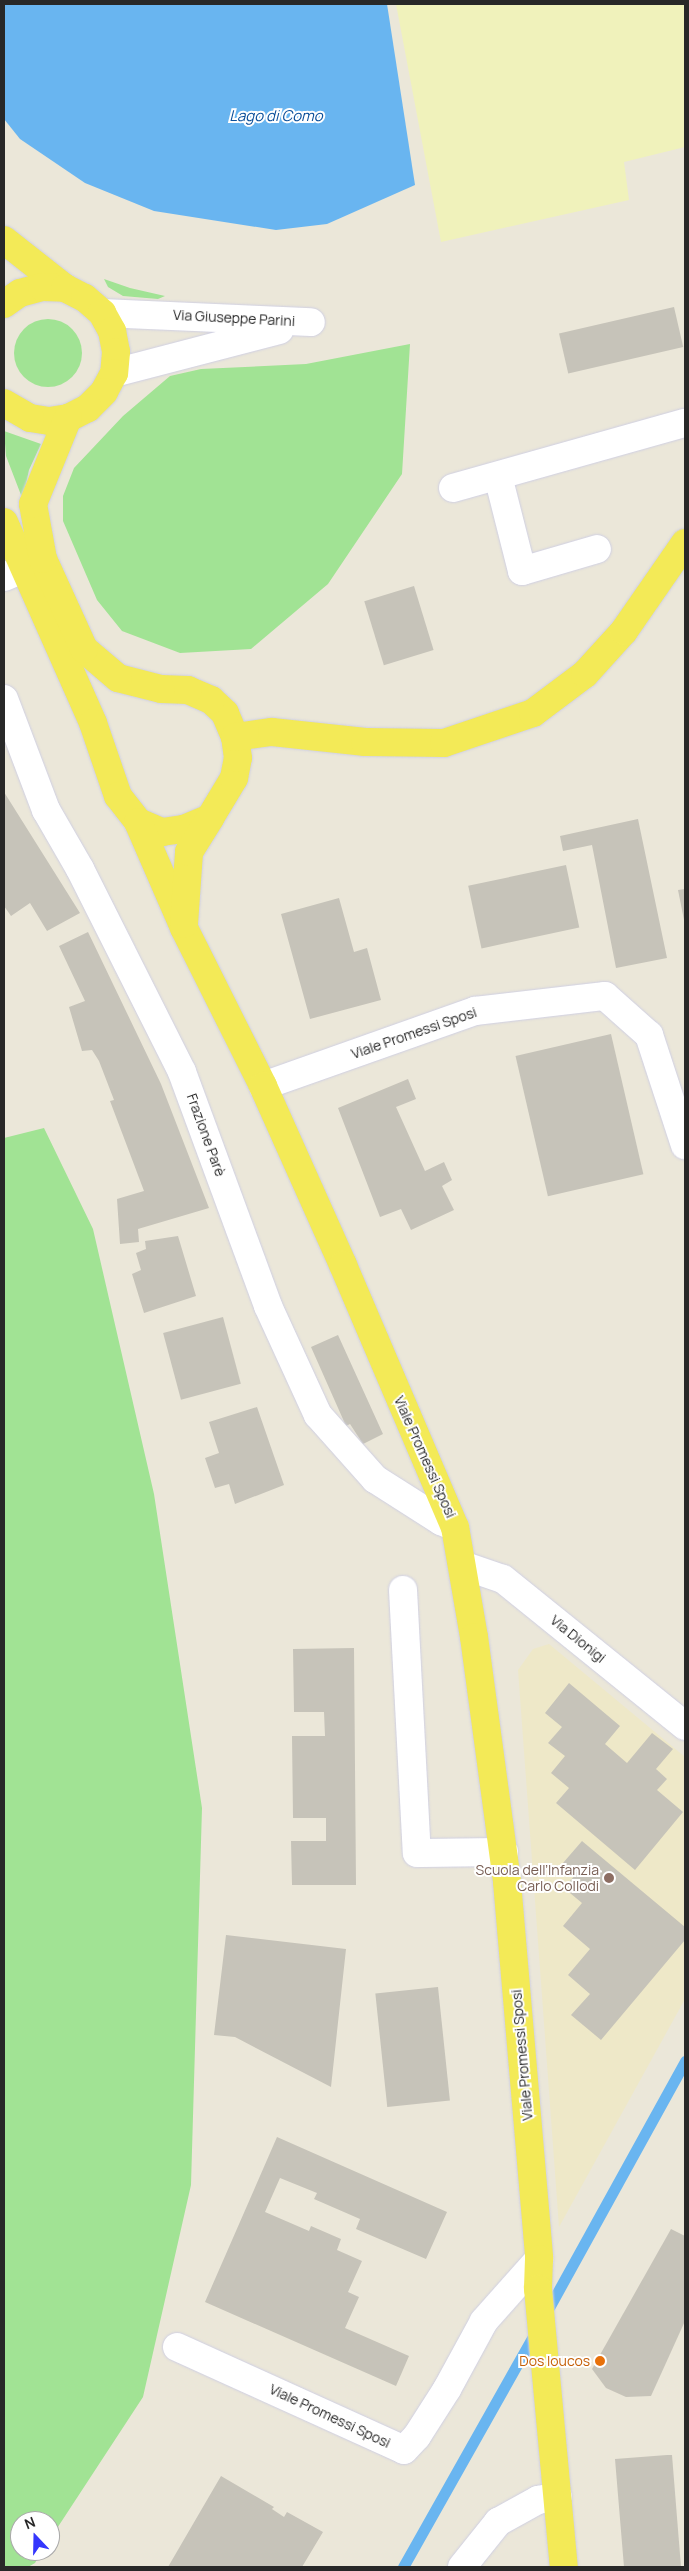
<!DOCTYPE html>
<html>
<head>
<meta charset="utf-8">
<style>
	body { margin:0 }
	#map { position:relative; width:689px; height:2571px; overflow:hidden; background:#ebe7d9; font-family:Manrope,sans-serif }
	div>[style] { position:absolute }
	.education>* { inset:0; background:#eee8c8 }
	.green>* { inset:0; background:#a1e394 }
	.round { border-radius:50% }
	.sand>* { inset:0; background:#f0f2bb }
	.water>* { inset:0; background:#69b5f0 }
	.stream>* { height:11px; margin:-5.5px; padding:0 5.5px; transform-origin:5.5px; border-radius:5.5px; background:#69b5f0 }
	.building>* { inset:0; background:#c6c3b9; transform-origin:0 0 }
	.roads { filter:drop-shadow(0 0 1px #cfcfe2) drop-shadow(0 0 1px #cfcfe2) }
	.minor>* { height:28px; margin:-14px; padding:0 14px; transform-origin:14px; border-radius:14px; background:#fff }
	.major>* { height:28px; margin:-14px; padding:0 14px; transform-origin:14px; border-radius:14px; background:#f3ea57 }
	.dots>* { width:14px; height:14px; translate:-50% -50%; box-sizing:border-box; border:2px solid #fff; border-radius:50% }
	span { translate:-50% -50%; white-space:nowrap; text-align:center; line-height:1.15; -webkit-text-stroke:4px #fff; paint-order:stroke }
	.street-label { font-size:14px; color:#282828 }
	.education-label { font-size:14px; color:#785e54 }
	.right { translate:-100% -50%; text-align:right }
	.food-label { font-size:14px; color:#c56008 }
	.water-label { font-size:15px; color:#0b4f9a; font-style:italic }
	.frame { position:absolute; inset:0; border:5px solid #282828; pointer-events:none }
	.north { position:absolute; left:10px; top:2511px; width:50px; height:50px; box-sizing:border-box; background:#fff; border:1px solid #a9a9a9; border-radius:50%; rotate:339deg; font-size:14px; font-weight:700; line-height:20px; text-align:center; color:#282828 }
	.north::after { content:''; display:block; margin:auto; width:18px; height:22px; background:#3537fd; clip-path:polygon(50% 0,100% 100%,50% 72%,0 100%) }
</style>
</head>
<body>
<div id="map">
	<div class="education">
		<i style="clip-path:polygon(549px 1644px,685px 1757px,685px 1999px,559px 2227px,518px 1670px,533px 1649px)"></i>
	</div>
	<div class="green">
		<i style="clip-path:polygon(104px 279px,130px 288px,165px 296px,158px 299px,123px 296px,108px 287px)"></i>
		<i class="round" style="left:14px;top:319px;width:68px;height:68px"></i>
		<i style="clip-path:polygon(410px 344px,402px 474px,328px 584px,251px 649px,180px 653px,122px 631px,97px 600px,63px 521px,63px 496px,74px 468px,123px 416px,170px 376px,201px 369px,306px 364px)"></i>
		<i style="clip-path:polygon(4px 431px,41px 444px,29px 470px,24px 494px,21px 495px,6px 456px)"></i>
		<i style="clip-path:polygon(44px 1128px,93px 1229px,154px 1494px,202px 1808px,191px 2185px,143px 2397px,50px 2539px,50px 2521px,20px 2521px,20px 2551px,42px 2551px,35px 2563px,28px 2567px,4px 2567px,4px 1138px)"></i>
	</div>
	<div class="sand">
		<i style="clip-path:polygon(396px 4px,685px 4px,685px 147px,624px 162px,629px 200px,441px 242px)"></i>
	</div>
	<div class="water">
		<i style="clip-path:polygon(4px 4px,387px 4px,415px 185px,327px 224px,276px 230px,154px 211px,85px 183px,20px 139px,4px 119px)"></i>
	</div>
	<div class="stream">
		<i style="left:546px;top:2313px;width:288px;rotate:-61.1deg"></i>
		<i style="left:403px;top:2567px;width:271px;rotate:-60.6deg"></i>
	</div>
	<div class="building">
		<i style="left:674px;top:307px;width:41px;height:118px;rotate:77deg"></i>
		<i style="left:414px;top:586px;width:67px;height:52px;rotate:73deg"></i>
		<i style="clip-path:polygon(4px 792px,80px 913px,47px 931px,30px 903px,11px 916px,4px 906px)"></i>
		<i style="clip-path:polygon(638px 819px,667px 958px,616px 968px,592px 845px,563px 851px,560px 836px)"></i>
		<i style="left:566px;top:865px;width:64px;height:100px;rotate:78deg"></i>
		<i style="clip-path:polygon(685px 889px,685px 920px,684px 920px,678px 890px)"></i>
		<i style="clip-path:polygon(339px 898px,354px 952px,367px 948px,381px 1000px,310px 1019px,281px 914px)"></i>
		<i style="clip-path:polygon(88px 932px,161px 1084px,209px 1208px,138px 1229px,139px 1242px,120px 1244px,117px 1199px,144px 1191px,110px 1101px,114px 1100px,99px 1061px,92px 1050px,82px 1051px,69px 1007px,85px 1001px,59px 946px)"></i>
		<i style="left:611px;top:1034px;width:144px;height:98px;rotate:77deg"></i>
		<i style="clip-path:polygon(408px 1079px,416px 1099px,396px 1107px,425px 1171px,444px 1162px,452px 1180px,442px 1186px,454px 1210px,411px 1230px,401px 1209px,380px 1217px,338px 1108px)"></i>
		<i style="clip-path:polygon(178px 1236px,196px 1296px,144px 1313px,132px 1274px,141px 1270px,136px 1253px,146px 1249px,145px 1241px)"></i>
		<i style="left:223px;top:1317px;width:69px;height:62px;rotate:75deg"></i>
		<i style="clip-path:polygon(338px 1335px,383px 1434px,363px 1444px,350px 1424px,346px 1426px,311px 1347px)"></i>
		<i style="clip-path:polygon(257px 1407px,284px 1485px,235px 1504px,229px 1484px,215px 1488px,205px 1458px,219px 1453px,209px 1422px)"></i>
		<i style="clip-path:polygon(354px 1648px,356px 1885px,292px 1885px,291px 1841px,326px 1841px,326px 1818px,293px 1818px,292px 1736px,325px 1736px,324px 1712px,294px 1712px,293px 1649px)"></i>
		<i style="clip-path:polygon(569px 1683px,620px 1726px,605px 1744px,627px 1763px,652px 1733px,673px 1749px,656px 1769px,667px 1779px,657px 1790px,683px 1812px,635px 1870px,556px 1803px,569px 1788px,551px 1773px,565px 1756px,548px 1743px,562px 1727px,545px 1713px)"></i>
		<i style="clip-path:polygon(582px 1841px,685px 1927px,685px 1940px,601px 2040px,571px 2015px,590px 1994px,568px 1975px,590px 1949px,563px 1926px,582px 1903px,564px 1888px,576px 1874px,563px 1863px)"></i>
		<i style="clip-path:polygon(226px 1935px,346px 1949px,331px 2087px,235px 2037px,214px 2035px)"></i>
		<i style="left:438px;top:1987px;width:114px;height:63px;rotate:84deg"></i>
		<i style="clip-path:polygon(277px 2137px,447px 2212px,426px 2259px,356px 2229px,360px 2219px,314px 2199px,317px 2193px,280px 2178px,265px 2212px,309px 2231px,311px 2226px,341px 2239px,337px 2250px,362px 2261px,348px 2292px,359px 2297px,345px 2328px,409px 2356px,396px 2386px,205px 2302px)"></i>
		<i style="clip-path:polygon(671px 2229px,685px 2236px,685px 2321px,651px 2396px,626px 2397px,606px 2388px,592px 2369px)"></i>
		<i style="clip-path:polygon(667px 2455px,672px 2455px,681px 2567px,624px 2567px,615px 2459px)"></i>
		<i style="clip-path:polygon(221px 2476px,274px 2507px,272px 2509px,284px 2517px,287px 2512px,323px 2532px,302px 2567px,168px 2567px)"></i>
	</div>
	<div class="roads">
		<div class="minor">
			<i style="left:102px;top:313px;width:209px;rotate:2.5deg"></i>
			<i style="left:114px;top:373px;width:171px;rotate:-14.6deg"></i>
			<i style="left:498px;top:476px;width:98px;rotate:75.8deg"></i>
			<i style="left:522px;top:571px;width:78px;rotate:-16.3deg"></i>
			<i style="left:453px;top:488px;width:241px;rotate:-15.7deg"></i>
			<i style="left:4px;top:577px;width:23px;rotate:-23deg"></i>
			<i style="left:4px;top:699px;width:119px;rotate:69.3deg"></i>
			<i style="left:46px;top:810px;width:68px;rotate:60deg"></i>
			<i style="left:80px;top:869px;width:227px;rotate:63.3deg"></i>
			<i style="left:182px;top:1072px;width:249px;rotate:69.8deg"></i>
			<i style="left:268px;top:1306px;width:120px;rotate:65.4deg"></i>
			<i style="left:318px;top:1415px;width:86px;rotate:48.3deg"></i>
			<i style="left:375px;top:1479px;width:78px;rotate:32.5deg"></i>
			<i style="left:441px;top:1521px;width:15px;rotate:23deg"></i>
			<i style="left:263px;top:1086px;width:225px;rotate:-19.5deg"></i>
			<i style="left:475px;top:1011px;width:131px;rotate:-6.6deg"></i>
			<i style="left:605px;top:996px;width:59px;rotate:41.6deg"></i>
			<i style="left:649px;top:1035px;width:116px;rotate:71.9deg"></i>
			<i style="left:462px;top:1565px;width:43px;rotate:18.9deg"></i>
			<i style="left:503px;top:1579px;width:234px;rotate:38.9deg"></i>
			<i style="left:403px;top:1590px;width:263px;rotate:87deg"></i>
			<i style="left:417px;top:1853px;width:87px;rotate:-0.7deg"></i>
			<i style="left:177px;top:2347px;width:249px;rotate:24.4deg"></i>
			<i style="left:404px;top:2450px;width:19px;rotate:-47deg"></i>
			<i style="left:417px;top:2436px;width:56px;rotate:-57.4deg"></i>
			<i style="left:447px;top:2389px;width:77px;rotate:-61.4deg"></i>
			<i style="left:484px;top:2321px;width:83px;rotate:-48.4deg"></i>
			<i style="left:462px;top:2567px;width:58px;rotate:-51.3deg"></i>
			<i style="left:498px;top:2522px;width:46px;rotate:-28.8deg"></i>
			<i style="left:538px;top:2500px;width:20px;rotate:-11deg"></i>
		</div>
		<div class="major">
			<i style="left:4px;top:240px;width:78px;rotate:38.2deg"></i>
			<i style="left:4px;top:304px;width:19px;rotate:-35deg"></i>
			<i style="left:20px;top:293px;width:23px;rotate:-15deg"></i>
			<i style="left:42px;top:287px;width:23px;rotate:2deg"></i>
			<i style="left:65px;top:288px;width:22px;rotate:27deg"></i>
			<i style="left:85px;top:298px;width:23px;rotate:41deg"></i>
			<i style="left:102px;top:313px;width:21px;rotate:61deg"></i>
			<i style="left:112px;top:331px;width:21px;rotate:79deg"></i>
			<i style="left:116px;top:352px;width:21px;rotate:95deg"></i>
			<i style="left:114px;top:373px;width:21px;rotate:118deg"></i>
			<i style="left:104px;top:392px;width:23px;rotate:135deg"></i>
			<i style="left:88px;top:408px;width:22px;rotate:153deg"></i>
			<i style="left:68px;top:418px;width:19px;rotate:171deg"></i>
			<i style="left:49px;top:421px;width:19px;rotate:-171deg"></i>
			<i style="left:30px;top:418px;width:30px;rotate:-150deg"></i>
			<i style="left:4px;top:522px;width:220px;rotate:66.1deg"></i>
			<i style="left:93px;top:723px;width:77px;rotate:71.1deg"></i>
			<i style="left:118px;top:796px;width:33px;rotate:52deg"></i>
			<i style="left:138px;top:822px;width:26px;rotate:23deg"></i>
			<i style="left:162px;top:832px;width:22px;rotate:-8deg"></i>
			<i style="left:184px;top:829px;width:28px;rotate:-23deg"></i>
			<i style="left:210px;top:818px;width:47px;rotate:-59deg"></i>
			<i style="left:234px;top:778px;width:20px;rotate:-79deg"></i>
			<i style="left:238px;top:758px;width:21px;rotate:-98deg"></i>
			<i style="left:235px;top:737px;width:26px;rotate:-113deg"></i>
			<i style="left:225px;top:713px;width:19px;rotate:-137deg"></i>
			<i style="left:211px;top:700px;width:25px;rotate:-157deg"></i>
			<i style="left:188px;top:690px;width:27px;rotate:-178deg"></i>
			<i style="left:161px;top:689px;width:44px;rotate:-165.7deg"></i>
			<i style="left:118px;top:678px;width:45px;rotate:-139.5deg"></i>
			<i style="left:84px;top:649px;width:99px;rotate:-114.5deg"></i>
			<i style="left:43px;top:559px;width:56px;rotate:-100.3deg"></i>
			<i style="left:33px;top:504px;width:93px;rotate:-67.9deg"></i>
			<i style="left:235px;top:737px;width:37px;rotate:-8deg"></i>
			<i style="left:272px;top:732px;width:94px;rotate:6.1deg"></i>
			<i style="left:365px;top:742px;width:79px;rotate:0.7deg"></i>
			<i style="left:444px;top:743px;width:94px;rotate:-18.6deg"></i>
			<i style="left:533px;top:713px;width:65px;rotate:-36.9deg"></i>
			<i style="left:585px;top:674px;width:58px;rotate:-47.8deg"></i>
			<i style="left:624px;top:631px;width:107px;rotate:-55.3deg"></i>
			<i style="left:138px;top:822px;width:116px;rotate:66.5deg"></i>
			<i style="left:184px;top:928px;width:177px;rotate:63.4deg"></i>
			<i style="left:263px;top:1086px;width:196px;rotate:65.9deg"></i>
			<i style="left:343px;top:1265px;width:285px;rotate:66.9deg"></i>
			<i style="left:455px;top:1527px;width:112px;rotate:80.2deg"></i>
			<i style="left:474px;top:1637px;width:247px;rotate:82.3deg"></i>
			<i style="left:507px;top:1882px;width:378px;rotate:85.1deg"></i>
			<i style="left:539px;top:2259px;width:30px;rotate:92deg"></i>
			<i style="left:538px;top:2289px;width:279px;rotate:84.7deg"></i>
			<i style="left:184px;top:924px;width:72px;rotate:-86deg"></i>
			<i style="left:189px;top:852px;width:40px;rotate:-58deg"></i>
		</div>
	</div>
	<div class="dots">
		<i style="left:609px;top:1878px;background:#8d6e63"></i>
		<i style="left:600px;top:2361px;background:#e8710a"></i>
	</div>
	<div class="street-label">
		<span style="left:234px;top:318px;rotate:3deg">Via Giuseppe Parini</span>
		<span style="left:414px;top:1033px;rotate:-19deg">Viale Promessi Sposi</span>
		<span style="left:206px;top:1135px;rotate:70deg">Frazione Parè</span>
		<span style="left:425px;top:1457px;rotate:66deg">Viale Promessi Sposi</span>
		<span style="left:578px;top:1639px;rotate:39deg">Via Dionigi</span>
		<span style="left:522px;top:2055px;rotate:-95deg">Viale Promessi Sposi</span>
		<span style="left:330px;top:2416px;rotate:25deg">Viale Promessi Sposi</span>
	</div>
	<div class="education-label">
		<span class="right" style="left:599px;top:1878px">Scuola dell’Infanzia<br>Carlo Collodi</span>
	</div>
	<div class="food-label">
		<span class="right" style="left:590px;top:2361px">Dos loucos</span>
	</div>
	<div class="water-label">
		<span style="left:276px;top:116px">Lago di Como</span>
	</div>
	<div class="frame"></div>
	<div class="north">N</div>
</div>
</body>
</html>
